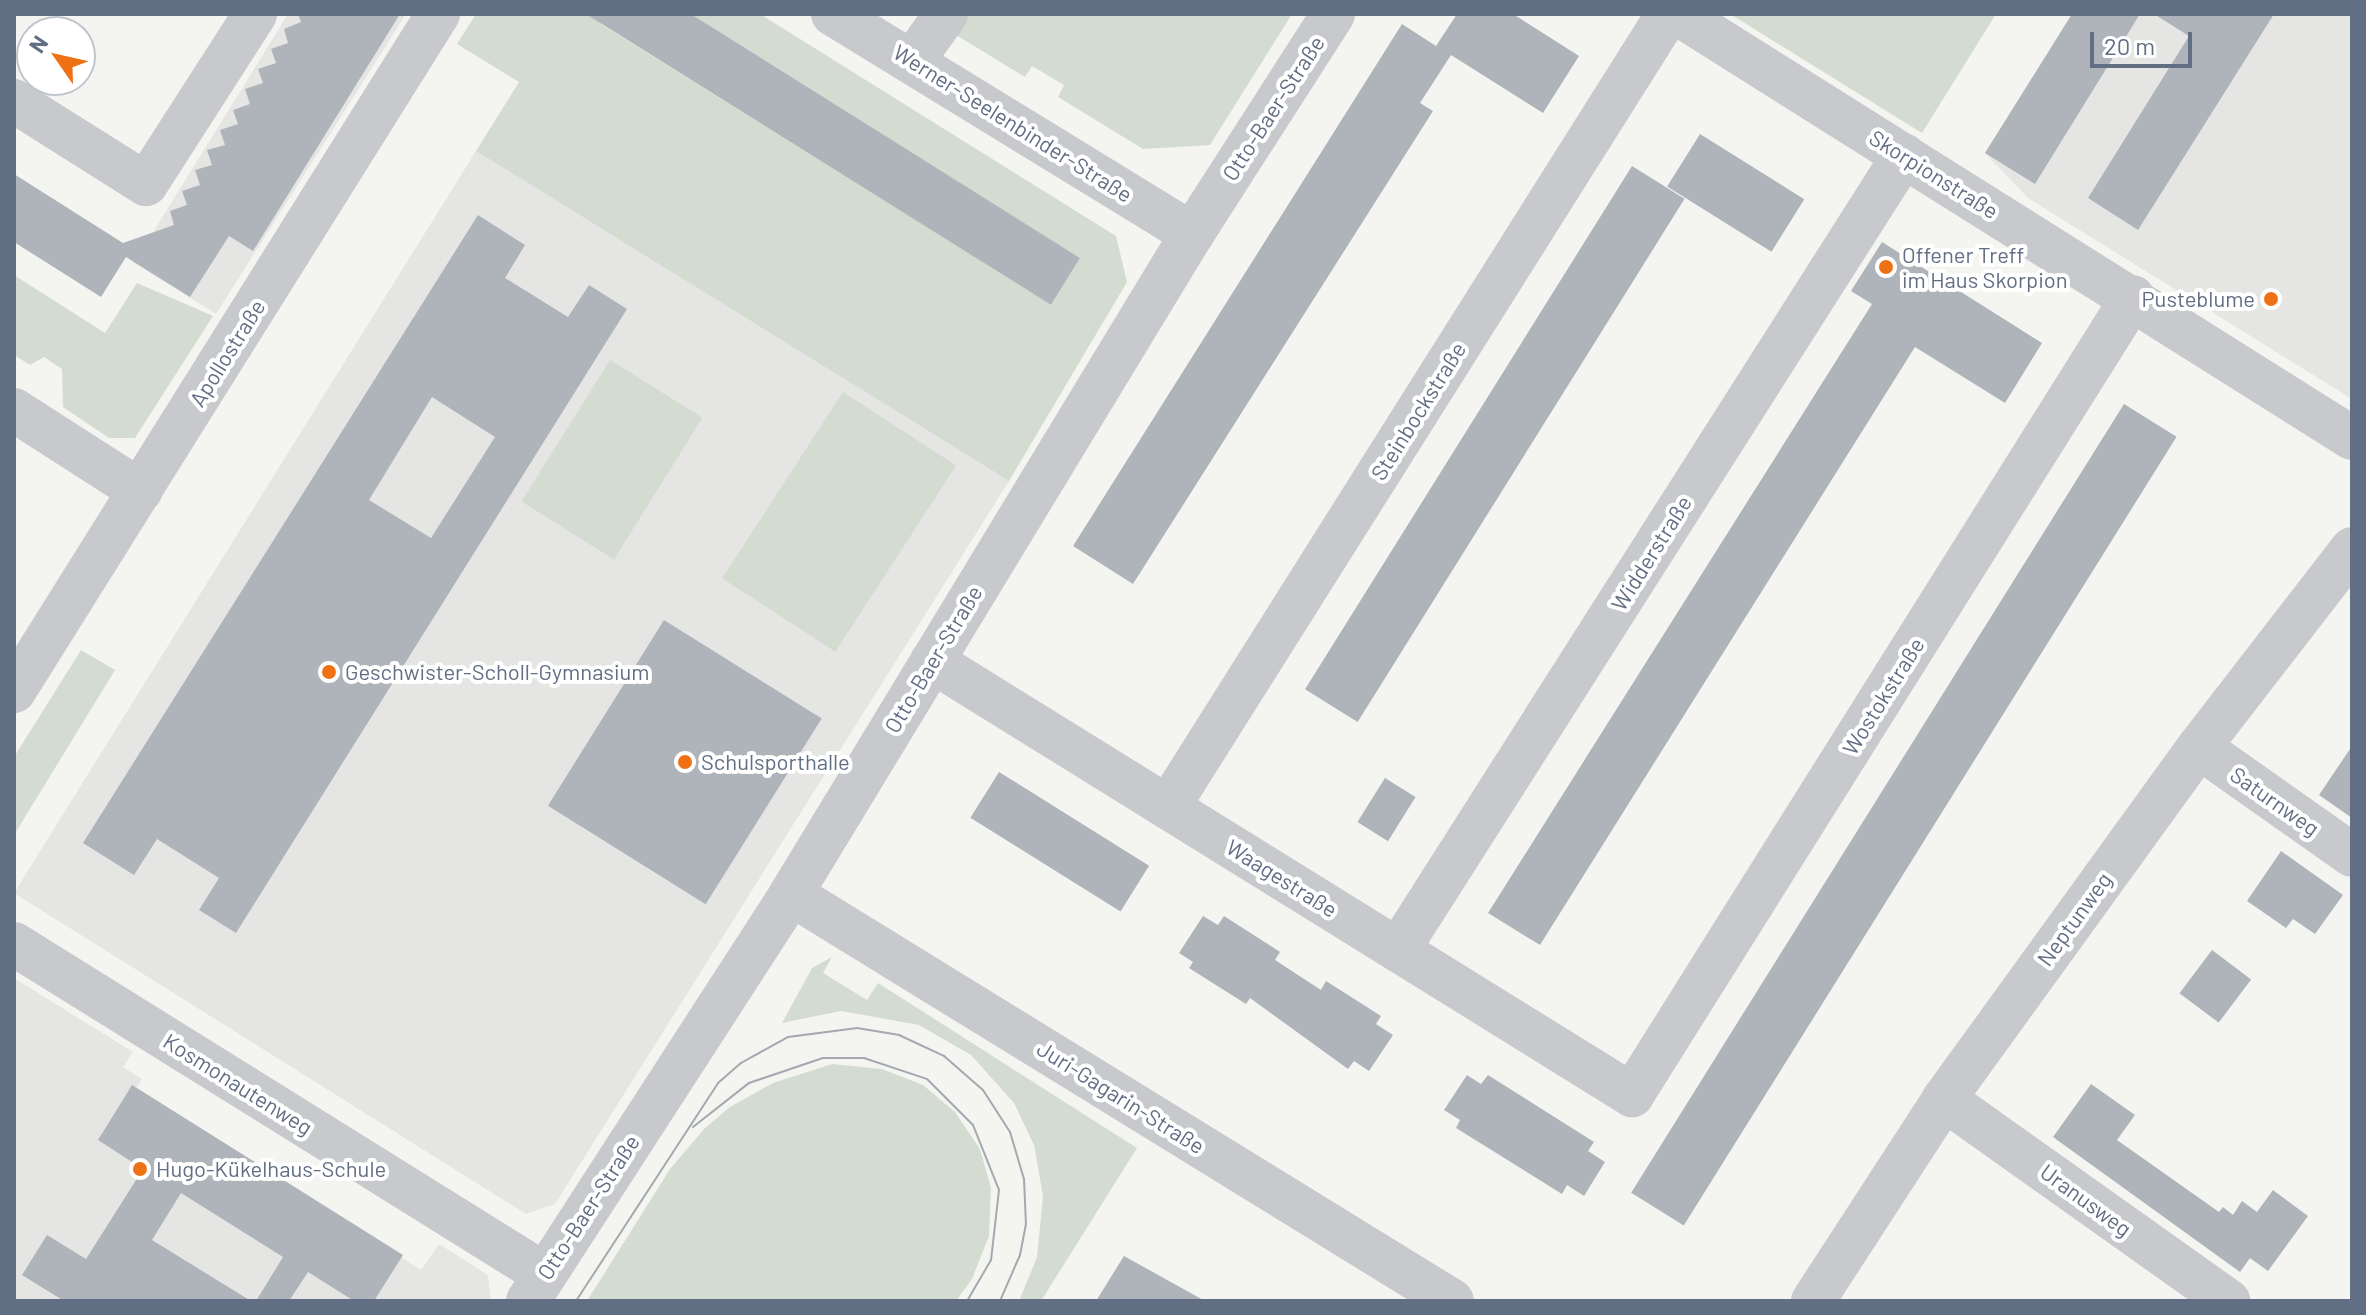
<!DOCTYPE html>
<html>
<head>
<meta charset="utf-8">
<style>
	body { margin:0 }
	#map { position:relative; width:2366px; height:1315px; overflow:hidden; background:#f4f5f0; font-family:Barlow,sans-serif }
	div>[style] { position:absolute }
	.built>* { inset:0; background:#e5e5e4 }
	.green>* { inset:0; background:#d4dcd1; transform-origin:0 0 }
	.building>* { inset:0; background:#afb4bb; transform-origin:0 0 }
	.minor>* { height:44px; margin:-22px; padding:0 22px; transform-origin:22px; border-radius:22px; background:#c7c9cd }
	.tram>* { height:2px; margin:-1px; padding:0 1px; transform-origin:1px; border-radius:1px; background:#a4a8b0 }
	.dots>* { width:22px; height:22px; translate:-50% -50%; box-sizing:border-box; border:4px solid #fff; border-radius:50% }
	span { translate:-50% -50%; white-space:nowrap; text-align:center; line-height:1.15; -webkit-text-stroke:8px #fff; paint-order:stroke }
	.street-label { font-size:22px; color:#626e84 }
	.poi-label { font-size:22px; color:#626e84 }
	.left { translate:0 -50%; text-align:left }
	.right { translate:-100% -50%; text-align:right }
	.frame { position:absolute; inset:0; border:16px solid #626e84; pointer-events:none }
	.north { position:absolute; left:16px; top:16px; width:80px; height:80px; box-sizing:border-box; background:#fff; border:2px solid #c0c5ce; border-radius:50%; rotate:304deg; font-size:22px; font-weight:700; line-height:32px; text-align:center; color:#626e84 }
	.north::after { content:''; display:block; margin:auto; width:28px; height:36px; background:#ef7116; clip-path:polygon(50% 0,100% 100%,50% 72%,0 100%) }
	.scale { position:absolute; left:2090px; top:32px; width:102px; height:36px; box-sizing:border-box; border:4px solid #626e84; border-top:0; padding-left:10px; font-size:24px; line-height:28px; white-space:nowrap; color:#626e84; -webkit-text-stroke:6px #fff; paint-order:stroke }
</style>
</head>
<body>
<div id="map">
	<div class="built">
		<i style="clip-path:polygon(288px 14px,406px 14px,216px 314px,134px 263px)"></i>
		<i style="clip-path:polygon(2072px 14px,2352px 14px,2352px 399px,2028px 198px,1985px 153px)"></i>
		<i style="clip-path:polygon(476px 151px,1009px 481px,555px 1204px,526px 1214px,14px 893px)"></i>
		<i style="clip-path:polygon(14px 978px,133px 1052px,123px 1067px,142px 1079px,137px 1088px,421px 1270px,439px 1244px,488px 1275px,491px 1301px,14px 1301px)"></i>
	</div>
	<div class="green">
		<i style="clip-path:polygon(476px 14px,607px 14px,601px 24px,1051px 305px,1080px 258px,691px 14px,760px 14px,1116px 236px,1127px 282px,1009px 481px,476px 151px,519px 82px,457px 44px)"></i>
		<i style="clip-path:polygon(963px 14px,1292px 14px,1210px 145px,1143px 149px,1058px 97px,1064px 85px,1032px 66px,1025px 77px,951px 32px)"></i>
		<i style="clip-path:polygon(1730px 14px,1996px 14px,1922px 133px)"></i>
		<i style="clip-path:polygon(14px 275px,105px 333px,137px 283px,213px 316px,135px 438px,109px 438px,63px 407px,62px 369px,44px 357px,30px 365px,14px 355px)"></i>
		<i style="left:610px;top:360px;width:109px;height:167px;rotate:32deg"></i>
		<i style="left:843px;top:392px;width:135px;height:222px;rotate:33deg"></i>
		<i style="clip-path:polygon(81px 650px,115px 670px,14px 835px,14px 757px)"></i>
		<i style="clip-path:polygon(832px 957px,823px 973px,867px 1000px,878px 983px,1137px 1148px,1041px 1301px,1019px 1301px,1037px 1257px,1043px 1196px,1034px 1145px,1014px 1103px,971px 1055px,919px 1025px,841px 1011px,782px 1023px,812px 968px)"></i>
		<i style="clip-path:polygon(832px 1064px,882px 1069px,923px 1085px,955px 1112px,980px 1149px,991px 1188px,989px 1236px,972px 1279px,956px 1301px,587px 1301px,670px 1169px,704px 1129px,730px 1107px,773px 1083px)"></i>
	</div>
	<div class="building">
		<i style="clip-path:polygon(298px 14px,400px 14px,253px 251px,229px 236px,190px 297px,126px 257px,101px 297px,14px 242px,14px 174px,123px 243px,174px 225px,170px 211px,187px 205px,182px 191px,200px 185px,195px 170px,212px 165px,207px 150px,225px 145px,220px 130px,238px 124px,233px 110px,250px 104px,245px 89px,263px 83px,258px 69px,276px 63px,271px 49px,288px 43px,284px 29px,301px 22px)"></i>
		<i style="clip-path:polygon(586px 14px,691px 14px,1080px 258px,1051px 305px)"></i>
		<i style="clip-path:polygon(1457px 14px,1513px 14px,1579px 56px,1543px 113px,1451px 55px,1420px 103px,1433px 111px,1133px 584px,1073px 546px,1402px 24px,1436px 46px)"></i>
		<i style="clip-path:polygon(2072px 14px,2140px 14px,2035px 184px,1985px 153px)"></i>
		<i style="clip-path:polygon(2154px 14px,2274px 14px,2138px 230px,2088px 198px,2189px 36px)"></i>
		<i style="left:1700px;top:134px;width:123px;height:62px;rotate:32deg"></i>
		<i style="left:1632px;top:166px;width:62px;height:617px;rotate:32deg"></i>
		<i style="clip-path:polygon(evenodd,478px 215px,525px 245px,505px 278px,568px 317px,589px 285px,627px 309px,236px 933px,199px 910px,219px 878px,157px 839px,134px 875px,83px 843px,478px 215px,432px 397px,495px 437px,431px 538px,369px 500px,432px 397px)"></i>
		<i style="clip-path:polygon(1882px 242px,2042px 343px,2005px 403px,1915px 347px,1540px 945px,1488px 913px,1872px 304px,1851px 291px)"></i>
		<i style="left:2124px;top:404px;width:62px;height:930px;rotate:32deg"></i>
		<i style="left:664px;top:620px;width:186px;height:219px;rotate:32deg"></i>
		<i style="clip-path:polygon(2352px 746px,2352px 818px,2319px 795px)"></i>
		<i style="left:999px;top:772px;width:177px;height:54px;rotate:32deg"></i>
		<i style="left:1385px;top:778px;width:36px;height:52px;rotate:32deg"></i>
		<i style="clip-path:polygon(2281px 851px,2343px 895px,2315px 934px,2293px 919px,2286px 928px,2247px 901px)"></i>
		<i style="clip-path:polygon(1203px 916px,1218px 925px,1224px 916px,1280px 952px,1275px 960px,1321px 990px,1326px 981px,1381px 1016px,1376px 1024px,1393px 1035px,1369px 1071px,1354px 1061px,1348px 1069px,1250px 998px,1246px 1004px,1189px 968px,1193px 962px,1179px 953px)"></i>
		<i style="left:2212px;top:950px;width:49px;height:54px;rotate:37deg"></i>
		<i style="clip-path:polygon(1467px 1075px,1481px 1084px,1488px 1075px,1594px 1142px,1588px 1151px,1605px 1162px,1584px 1196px,1567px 1185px,1562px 1194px,1456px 1128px,1460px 1120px,1444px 1110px)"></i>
		<i style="clip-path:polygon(2091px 1084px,2135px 1115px,2117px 1140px,2219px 1212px,2223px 1207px,2233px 1215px,2242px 1201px,2257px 1212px,2273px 1190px,2308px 1216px,2268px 1271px,2250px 1258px,2240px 1272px,2053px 1137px)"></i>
		<i style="clip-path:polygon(132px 1085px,403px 1255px,374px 1301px,354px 1301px,308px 1272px,289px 1301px,256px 1301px,283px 1257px,181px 1193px,152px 1240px,251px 1301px,64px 1301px,22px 1275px,47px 1235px,86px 1259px,143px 1169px,98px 1140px)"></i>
		<i style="clip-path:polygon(1124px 1256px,1205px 1301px,1096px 1301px)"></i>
	</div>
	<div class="minor">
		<i style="left:833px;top:14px;width:421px;rotate:31.5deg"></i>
		<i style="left:1678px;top:14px;width:796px;rotate:32.17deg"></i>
		<i style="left:914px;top:59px;width:55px;rotate:-54.6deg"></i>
		<i style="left:14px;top:101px;width:156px;rotate:32.2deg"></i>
		<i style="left:146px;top:184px;width:202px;rotate:-57.3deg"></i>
		<i style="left:14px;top:410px;width:150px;rotate:32.7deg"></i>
		<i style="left:932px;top:661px;width:824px;rotate:31.8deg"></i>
		<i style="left:1632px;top:1095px;width:942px;rotate:-57.88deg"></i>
		<i style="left:14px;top:691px;width:799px;rotate:-57.94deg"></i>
		<i style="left:2199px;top:747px;width:187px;rotate:35.2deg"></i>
		<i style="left:1168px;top:807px;width:937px;rotate:-57.77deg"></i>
		<i style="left:791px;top:894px;width:776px;rotate:31.62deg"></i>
		<i style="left:14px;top:944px;width:624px;rotate:31.91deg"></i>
		<i style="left:1398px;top:950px;width:942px;rotate:-57.52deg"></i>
		<i style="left:1944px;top:1099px;width:349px;rotate:35.4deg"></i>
		<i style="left:528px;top:1301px;width:485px;rotate:-57.1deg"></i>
		<i style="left:791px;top:894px;width:772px;rotate:-58.72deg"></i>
		<i style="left:1192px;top:234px;width:261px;rotate:-57.3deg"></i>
		<i style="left:1813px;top:1301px;width:241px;rotate:-57deg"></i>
		<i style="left:1944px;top:1099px;width:435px;rotate:-54.1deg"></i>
		<i style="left:2199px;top:747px;width:250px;rotate:-52.3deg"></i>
	</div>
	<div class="tram">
		<i style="left:693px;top:1127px;width:71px;rotate:-38.2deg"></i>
		<i style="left:749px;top:1083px;width:78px;rotate:-18.7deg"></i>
		<i style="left:823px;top:1058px;width:41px"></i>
		<i style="left:864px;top:1058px;width:66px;rotate:18.4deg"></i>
		<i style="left:927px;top:1079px;width:65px;rotate:45deg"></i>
		<i style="left:973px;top:1125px;width:70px;rotate:68.2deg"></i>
		<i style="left:999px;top:1190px;width:70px;rotate:96.5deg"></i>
		<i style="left:991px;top:1260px;width:48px;rotate:120.3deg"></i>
		<i style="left:576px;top:1301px;width:260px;rotate:-56.9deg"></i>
		<i style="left:718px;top:1083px;width:30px;rotate:-41deg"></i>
		<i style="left:741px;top:1063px;width:54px;rotate:-29deg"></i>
		<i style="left:788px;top:1037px;width:70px;rotate:-7.4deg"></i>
		<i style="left:857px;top:1028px;width:43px;rotate:9.5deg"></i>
		<i style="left:899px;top:1035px;width:50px;rotate:25deg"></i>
		<i style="left:944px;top:1056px;width:52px;rotate:41.1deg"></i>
		<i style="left:983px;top:1090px;width:50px;rotate:57.3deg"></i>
		<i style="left:1010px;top:1132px;width:49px;rotate:73.4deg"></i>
		<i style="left:1024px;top:1179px;width:45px;rotate:87.5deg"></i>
		<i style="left:1026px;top:1224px;width:32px;rotate:101deg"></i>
		<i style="left:1020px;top:1255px;width:50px;rotate:113.5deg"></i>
	</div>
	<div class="dots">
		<i style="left:1886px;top:267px;background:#ef7116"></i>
		<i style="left:2271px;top:299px;background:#ef7116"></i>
		<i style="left:329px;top:672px;background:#ef7116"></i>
		<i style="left:685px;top:762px;background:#ef7116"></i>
		<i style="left:140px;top:1169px;background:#ef7116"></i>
	</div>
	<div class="street-label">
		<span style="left:1273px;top:108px;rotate:-57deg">Otto-Baer-Straße</span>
		<span style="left:1013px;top:123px;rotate:32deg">Werner-Seelenbinder-Straße</span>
		<span style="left:1934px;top:174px;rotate:32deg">Skorpionstraße</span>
		<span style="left:227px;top:353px;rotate:-58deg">Apollostraße</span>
		<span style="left:1418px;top:411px;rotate:-58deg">Steinbockstraße</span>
		<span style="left:1651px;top:553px;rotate:-58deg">Widderstraße</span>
		<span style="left:933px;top:659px;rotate:-59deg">Otto-Baer-Straße</span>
		<span style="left:1883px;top:696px;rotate:-58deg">Wostokstraße</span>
		<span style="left:2275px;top:801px;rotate:35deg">Saturnweg</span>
		<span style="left:1282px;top:878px;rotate:32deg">Waagestraße</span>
		<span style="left:2074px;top:919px;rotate:-54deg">Neptunweg</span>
		<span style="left:238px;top:1084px;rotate:32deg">Kosmonautenweg</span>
		<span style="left:1121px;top:1097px;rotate:32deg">Juri-Gagarin-Straße</span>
		<span style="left:2086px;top:1200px;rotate:36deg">Uranusweg</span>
		<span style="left:588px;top:1207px;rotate:-57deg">Otto-Baer-Straße</span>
	</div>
	<div class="poi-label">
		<span class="left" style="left:1902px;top:267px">Offener Treff<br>im Haus Skorpion</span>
		<span class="right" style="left:2255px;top:299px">Pusteblume</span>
		<span class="left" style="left:345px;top:672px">Geschwister-Scholl-Gymnasium</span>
		<span class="left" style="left:701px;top:762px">Schulsporthalle</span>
		<span class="left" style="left:156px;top:1169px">Hugo-Kükelhaus-Schule</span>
	</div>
	<div class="frame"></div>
	<div class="north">N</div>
	<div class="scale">20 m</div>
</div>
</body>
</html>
